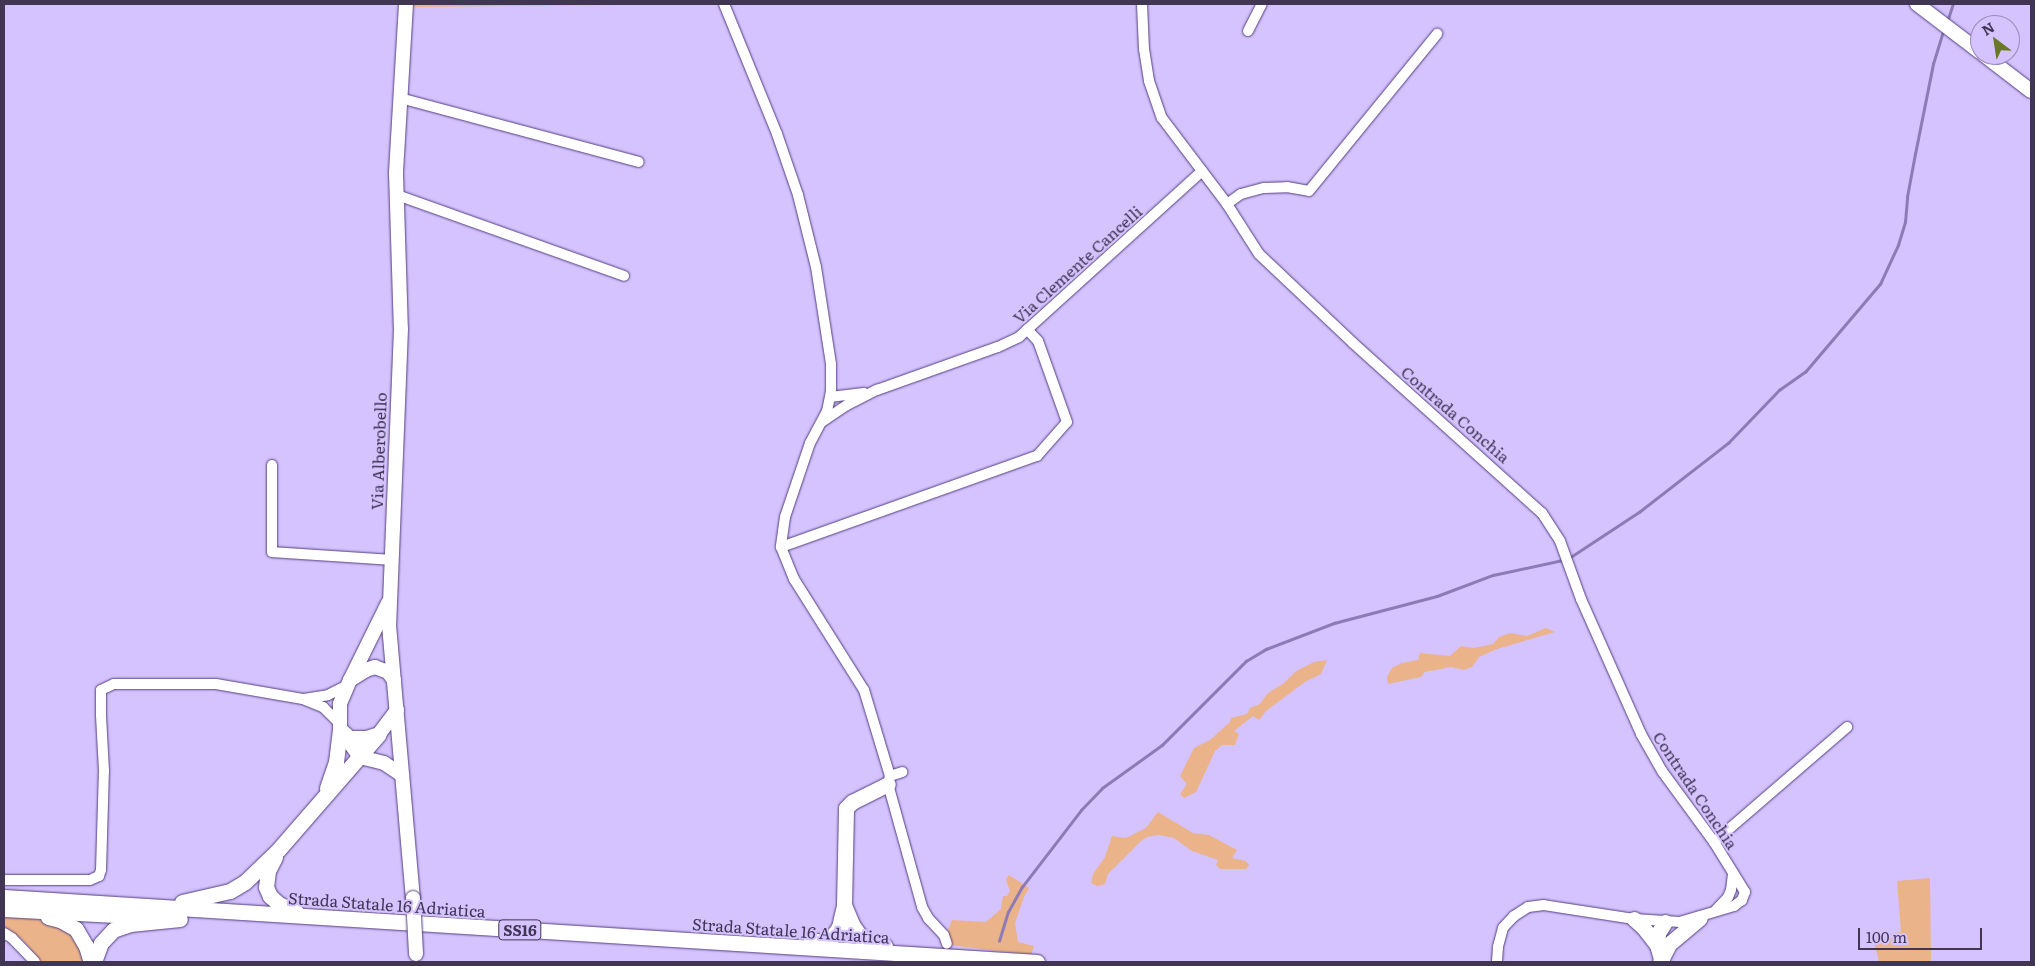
<!DOCTYPE html>
<html>
<head>
<meta charset="utf-8">
<style>
	body { margin:0 }
	#map { position:relative; width:2035px; height:966px; overflow:hidden; background:#d4c3ff; font-family:Literata,serif }
	div>[style] { position:absolute }
	.green>* { inset:0; background:#ebb389 }
	.stream>* { height:2.5px; margin:-1.25px; padding:0 1.25px; transform-origin:1.25px; border-radius:1.25px; background:#8e7ab9 }
	.roads { filter:drop-shadow(0 0 1px #553e7e) drop-shadow(0 0 1px #553e7e) }
	.minor>* { height:10px; margin:-5px; padding:0 5px; transform-origin:5px; border-radius:5px; background:#fff }
	.major>* { height:14px; margin:-7px; padding:0 7px; transform-origin:7px; border-radius:7px; background:#fff }
	.highway>* { height:15px; margin:-7.5px; padding:0 7.5px; transform-origin:7.5px; border-radius:7.5px; background:#fff }
	.bridges { filter:drop-shadow(0 0 1px #553e7e) drop-shadow(0 0 1px #553e7e) }
	.major-bridge>* { height:14px; margin:-7px; padding:0 7px; transform-origin:7px; border-radius:7px; background:#fff }
	span { translate:-50% -50%; white-space:nowrap; text-align:center; line-height:1.15; -webkit-text-stroke:4px #d4c3ff; paint-order:stroke }
	.shield-label span { padding:1px 4px; background:#d4c3ff; border:1px solid; border-radius:4px; -webkit-text-stroke-width:0 }
	.shield-label { font-size:15px; color:#403654; font-weight:700 }
	.street-label { font-size:16px; color:#403654 }
	.frame { position:absolute; inset:0; border:5px solid #403654; pointer-events:none }
	.north { position:absolute; left:1970px; top:15px; width:50px; height:50px; box-sizing:border-box; background:#d4c3ff; border:1px solid #998bbb; border-radius:50%; rotate:329deg; font-size:14px; font-weight:700; line-height:20px; text-align:center; color:#403654 }
	.north::after { content:''; display:block; margin:auto; width:18px; height:22px; background:#6a7824; clip-path:polygon(50% 0,100% 100%,50% 72%,0 100%) }
	.scale { position:absolute; left:1858px; top:928px; width:124px; height:22px; box-sizing:border-box; border:2px solid #403654; border-top:0; padding-left:6px; font-size:15px; line-height:18px; white-space:nowrap; color:#403654; -webkit-text-stroke:4px #d4c3ff; paint-order:stroke }
</style>
</head>
<body>
<div id="map">
	<div class="green">
		<i style="clip-path:polygon(413px 4px,719px 4px,413px 7px)"></i>
		<i style="clip-path:polygon(1546px 628px,1555px 632px,1497px 649px,1479px 657px,1472px 667px,1464px 670px,1451px 667px,1425px 672px,1421px 677px,1388px 684px,1387px 677px,1392px 668px,1402px 663px,1418px 660px,1420px 653px,1450px 656px,1461px 646px,1474px 648px,1493px 644px,1499px 637px,1510px 633px,1527px 636px)"></i>
		<i style="clip-path:polygon(1327px 660px,1321px 674px,1305px 682px,1266px 711px,1259px 720px,1253px 716px,1234px 731px,1239px 734px,1235px 745px,1222px 745px,1215px 751px,1196px 792px,1184px 798px,1180px 794px,1187px 784px,1180px 776px,1194px 748px,1210px 740px,1230px 722px,1231px 718px,1247px 714px,1250px 708px,1260px 704px,1267px 694px,1284px 683px,1296px 671px,1314px 662px)"></i>
		<i style="clip-path:polygon(1158px 812px,1193px 833px,1209px 835px,1237px 850px,1232px 858px,1246px 861px,1249px 865px,1246px 869px,1220px 869px,1216px 865px,1218px 860px,1192px 851px,1174px 838px,1159px 835px,1147px 837px,1141px 841px,1108px 874px,1105px 884px,1097px 886px,1091px 883px,1093px 874px,1105px 857px,1112px 836px,1126px 838px,1146px 828px)"></i>
		<i style="clip-path:polygon(1009px 875px,1029px 888px,1024px 897px,1015px 923px,1018px 942px,1034px 946px,1031px 955px,950px 945px,946px 935px,952px 920px,986px 922px,1001px 909px,1003px 896px,1007px 896px,1010px 891px,1006px 880px)"></i>
		<i style="clip-path:polygon(1930px 878px,1931px 962px,1879px 962px,1873px 937px,1901px 932px,1897px 881px)"></i>
		<i style="clip-path:polygon(4px 917px,49px 919px,75px 934px,85px 962px,41px 962px,23px 940px,4px 926px)"></i>
	</div>
	<div class="stream">
		<i style="left:1947px;top:22px;width:19px;rotate:-72deg"></i>
		<i style="left:1569px;top:558px;width:84px;rotate:-33.3deg"></i>
		<i style="left:1639px;top:512px;width:113px;rotate:-37.8deg"></i>
		<i style="left:1728px;top:443px;width:74px;rotate:-46.1deg"></i>
		<i style="left:1779px;top:390px;width:32px;rotate:-35deg"></i>
		<i style="left:1805px;top:372px;width:116px;rotate:-49.6deg"></i>
		<i style="left:1880px;top:284px;width:43px;rotate:-65.2deg"></i>
		<i style="left:1898px;top:245px;width:24px;rotate:-73deg"></i>
		<i style="left:1905px;top:222px;width:25px;rotate:-85deg"></i>
		<i style="left:1907px;top:197px;width:44px;rotate:-79.5deg"></i>
		<i style="left:1915px;top:154px;width:92px;rotate:-78.7deg"></i>
		<i style="left:1933px;top:64px;width:37px;rotate:-73deg"></i>
		<i style="left:999px;top:941px;width:30px;rotate:-73deg"></i>
		<i style="left:1008px;top:912px;width:29px;rotate:-61deg"></i>
		<i style="left:1022px;top:887px;width:97px;rotate:-52.5deg"></i>
		<i style="left:1081px;top:810px;width:30px;rotate:-46deg"></i>
		<i style="left:1102px;top:788px;width:74px;rotate:-35.6deg"></i>
		<i style="left:1162px;top:745px;width:119px;rotate:-45deg"></i>
		<i style="left:1246px;top:661px;width:23px;rotate:-31deg"></i>
		<i style="left:1266px;top:649px;width:73px;rotate:-20.9deg"></i>
		<i style="left:1334px;top:623px;width:106px;rotate:-14.7deg"></i>
		<i style="left:1437px;top:596px;width:60px;rotate:-20.6deg"></i>
		<i style="left:1493px;top:575px;width:72px;rotate:-12.1deg"></i>
	</div>
	<div class="roads">
		<div class="minor">
			<i style="left:724px;top:4px;width:140px;rotate:67.8deg"></i>
			<i style="left:777px;top:134px;width:65px;rotate:71deg"></i>
			<i style="left:798px;top:195px;width:74px;rotate:76deg"></i>
			<i style="left:816px;top:267px;width:98px;rotate:81.2deg"></i>
			<i style="left:831px;top:364px;width:27px;rotate:90deg"></i>
			<i style="left:831px;top:391px;width:20px;rotate:101deg"></i>
			<i style="left:827px;top:411px;width:36px;rotate:118deg"></i>
			<i style="left:810px;top:443px;width:78px;rotate:108.7deg"></i>
			<i style="left:785px;top:517px;width:30px;rotate:98deg"></i>
			<i style="left:781px;top:547px;width:35px;rotate:68deg"></i>
			<i style="left:794px;top:579px;width:131px;rotate:57.8deg"></i>
			<i style="left:864px;top:690px;width:90px;rotate:73.2deg"></i>
			<i style="left:890px;top:776px;width:8px;rotate:104deg"></i>
			<i style="left:888px;top:784px;width:128px;rotate:74.5deg"></i>
			<i style="left:922px;top:907px;width:13px;rotate:61deg"></i>
			<i style="left:928px;top:918px;width:23px;rotate:47deg"></i>
			<i style="left:944px;top:935px;width:9px;rotate:72deg"></i>
			<i style="left:1142px;top:4px;width:45px;rotate:87.5deg"></i>
			<i style="left:1144px;top:49px;width:32px;rotate:81deg"></i>
			<i style="left:1149px;top:81px;width:39px;rotate:71deg"></i>
			<i style="left:1162px;top:118px;width:108px;rotate:52.9deg"></i>
			<i style="left:1227px;top:204px;width:59px;rotate:57.4deg"></i>
			<i style="left:1259px;top:254px;width:129px;rotate:43.4deg"></i>
			<i style="left:1353px;top:343px;width:254px;rotate:42deg"></i>
			<i style="left:1542px;top:513px;width:33px;rotate:57deg"></i>
			<i style="left:1560px;top:541px;width:62px;rotate:70.1deg"></i>
			<i style="left:1581px;top:599px;width:148px;rotate:66deg"></i>
			<i style="left:1641px;top:734px;width:43px;rotate:60.4deg"></i>
			<i style="left:1662px;top:771px;width:88px;rotate:53.8deg"></i>
			<i style="left:1714px;top:842px;width:59px;rotate:58.2deg"></i>
			<i style="left:1745px;top:892px;width:9px;rotate:111deg"></i>
			<i style="left:1742px;top:900px;width:10px;rotate:143deg"></i>
			<i style="left:1734px;top:906px;width:56px;rotate:163.5deg"></i>
			<i style="left:1680px;top:922px;width:46px;rotate:-176.3deg"></i>
			<i style="left:1634px;top:919px;width:91px;rotate:-171.2deg"></i>
			<i style="left:1544px;top:905px;width:16px;rotate:173deg"></i>
			<i style="left:1528px;top:907px;width:17px;rotate:147deg"></i>
			<i style="left:1514px;top:916px;width:16px;rotate:133deg"></i>
			<i style="left:1503px;top:928px;width:20px;rotate:105deg"></i>
			<i style="left:1498px;top:947px;width:15px;rotate:94deg"></i>
			<i style="left:1248px;top:31px;width:30px;rotate:-63deg"></i>
			<i style="left:400px;top:98px;width:247px;rotate:15deg"></i>
			<i style="left:397px;top:195px;width:241px;rotate:19.6deg"></i>
			<i style="left:1227px;top:204px;width:17px;rotate:-36deg"></i>
			<i style="left:1241px;top:194px;width:24px;rotate:-15deg"></i>
			<i style="left:1264px;top:188px;width:23px;rotate:-2deg"></i>
			<i style="left:1287px;top:187px;width:22px;rotate:10deg"></i>
			<i style="left:1309px;top:191px;width:203px;rotate:-50.8deg"></i>
			<i style="left:830px;top:397px;width:34px;rotate:-7deg"></i>
			<i style="left:823px;top:421px;width:29px;rotate:-34deg"></i>
			<i style="left:847px;top:405px;width:34px;rotate:-27deg"></i>
			<i style="left:877px;top:390px;width:128px;rotate:-19.6deg"></i>
			<i style="left:998px;top:347px;width:23px;rotate:-25deg"></i>
			<i style="left:1019px;top:337px;width:247px;rotate:-42.2deg"></i>
			<i style="left:272px;top:465px;width:87px;rotate:90deg"></i>
			<i style="left:272px;top:552px;width:120px;rotate:3.8deg"></i>
			<i style="left:781px;top:547px;width:272px;rotate:-19.6deg"></i>
			<i style="left:1037px;top:456px;width:45px;rotate:-48.6deg"></i>
			<i style="left:1067px;top:422px;width:86px;rotate:-109.7deg"></i>
			<i style="left:1038px;top:341px;width:16px;rotate:-133deg"></i>
			<i style="left:304px;top:699px;width:24px;rotate:-9deg"></i>
			<i style="left:328px;top:695px;width:20px;rotate:-27deg"></i>
			<i style="left:890px;top:776px;width:13px;rotate:-18deg"></i>
			<i style="left:1714px;top:842px;width:176px;rotate:-40.8deg"></i>
			<i style="left:4px;top:880px;width:86px"></i>
			<i style="left:90px;top:880px;width:10px;rotate:-24deg"></i>
			<i style="left:99px;top:876px;width:6px;rotate:-72deg"></i>
			<i style="left:101px;top:870px;width:99px;rotate:-88.3deg"></i>
			<i style="left:104px;top:771px;width:56px;rotate:-93.1deg"></i>
			<i style="left:101px;top:715px;width:25px;rotate:-90deg"></i>
			<i style="left:101px;top:690px;width:14px;rotate:-25deg"></i>
			<i style="left:114px;top:684px;width:102px"></i>
			<i style="left:216px;top:684px;width:88px;rotate:9.8deg"></i>
			<i style="left:303px;top:699px;width:22px;rotate:22deg"></i>
			<i style="left:323px;top:707px;width:23px;rotate:45deg"></i>
			<i style="left:1716px;top:910px;width:18px;rotate:-47deg"></i>
			<i style="left:1728px;top:897px;width:8px;rotate:-67deg"></i>
			<i style="left:1731px;top:890px;width:17px;rotate:-83deg"></i>
			<i style="left:4px;top:933px;width:9px;rotate:32deg"></i>
			<i style="left:12px;top:938px;width:33px;rotate:46deg"></i>
		</div>
		<div class="major">
			<i style="left:406px;top:4px;width:169px;rotate:93.4deg"></i>
			<i style="left:396px;top:173px;width:156px;rotate:88.2deg"></i>
			<i style="left:401px;top:329px;width:296px;rotate:92.3deg"></i>
			<i style="left:389px;top:625px;width:274px;rotate:85deg"></i>
			<i style="left:1917px;top:4px;width:79px;rotate:37.3deg"></i>
			<i style="left:1984px;top:55px;width:59px;rotate:37.5deg"></i>
			<i style="left:350px;top:680px;width:86px;rotate:-63.7deg"></i>
			<i style="left:394px;top:680px;width:10px;rotate:-127deg"></i>
			<i style="left:388px;top:672px;width:14px;rotate:-159deg"></i>
			<i style="left:375px;top:667px;width:9px;rotate:162deg"></i>
			<i style="left:366px;top:670px;width:19px;rotate:148deg"></i>
			<i style="left:350px;top:680px;width:26px;rotate:113deg"></i>
			<i style="left:340px;top:704px;width:25px;rotate:90deg"></i>
			<i style="left:340px;top:729px;width:13px;rotate:42deg"></i>
			<i style="left:350px;top:738px;width:17px"></i>
			<i style="left:367px;top:738px;width:13px;rotate:-18deg"></i>
			<i style="left:379px;top:734px;width:30px;rotate:-53deg"></i>
			<i style="left:344px;top:735px;width:27px;rotate:54deg"></i>
			<i style="left:360px;top:757px;width:25px;rotate:14deg"></i>
			<i style="left:384px;top:763px;width:22px;rotate:34deg"></i>
		</div>
		<div class="highway">
			<i style="left:327px;top:788px;width:28px;rotate:-71deg"></i>
			<i style="left:336px;top:762px;width:33px;rotate:-83deg"></i>
			<i style="left:275px;top:857px;width:16px;rotate:117deg"></i>
			<i style="left:268px;top:871px;width:16px;rotate:97deg"></i>
			<i style="left:266px;top:887px;width:10px;rotate:66deg"></i>
			<i style="left:270px;top:896px;width:12px;rotate:42deg"></i>
			<i style="left:279px;top:904px;width:19px;rotate:25deg"></i>
			<i style="left:4px;top:897px;width:1035px;rotate:3.6deg"></i>
			<i style="left:182px;top:902px;width:49px;rotate:-12.9deg"></i>
			<i style="left:230px;top:891px;width:17px;rotate:-31deg"></i>
			<i style="left:245px;top:882px;width:47px;rotate:-44.1deg"></i>
			<i style="left:279px;top:849px;width:152px;rotate:-49deg"></i>
			<i style="left:844px;top:905px;width:23px;rotate:67deg"></i>
			<i style="left:853px;top:926px;width:17px;rotate:54deg"></i>
			<i style="left:863px;top:940px;width:10px;rotate:29deg"></i>
			<i style="left:872px;top:945px;width:13px;rotate:4deg"></i>
			<i style="left:4px;top:909px;width:148px;rotate:3.1deg"></i>
			<i style="left:48px;top:917px;width:12px;rotate:14deg"></i>
			<i style="left:60px;top:920px;width:18px;rotate:29deg"></i>
			<i style="left:76px;top:929px;width:20px;rotate:60deg"></i>
			<i style="left:86px;top:946px;width:17px;rotate:73deg"></i>
			<i style="left:1634px;top:919px;width:12px;rotate:42deg"></i>
			<i style="left:1643px;top:927px;width:23px;rotate:52deg"></i>
			<i style="left:1657px;top:945px;width:18px;rotate:74deg"></i>
			<i style="left:811px;top:941px;width:18px"></i>
			<i style="left:829px;top:941px;width:17px;rotate:-54deg"></i>
			<i style="left:839px;top:927px;width:23px;rotate:-77deg"></i>
			<i style="left:844px;top:905px;width:97px;rotate:-88.8deg"></i>
			<i style="left:846px;top:808px;width:8px;rotate:-45deg"></i>
			<i style="left:852px;top:802px;width:40px;rotate:-26.6deg"></i>
			<i style="left:1657px;top:945px;width:12px;rotate:-85deg"></i>
			<i style="left:1658px;top:933px;width:13px;rotate:-58deg"></i>
			<i style="left:94px;top:962px;width:20px;rotate:-70deg"></i>
			<i style="left:101px;top:943px;width:18px;rotate:-47deg"></i>
			<i style="left:113px;top:930px;width:18px;rotate:-19deg"></i>
			<i style="left:130px;top:924px;width:50px;rotate:-5.7deg"></i>
			<i style="left:1660px;top:962px;width:20px;rotate:-63deg"></i>
			<i style="left:1669px;top:944px;width:40px;rotate:-40deg"></i>
		</div>
	</div>
	<div class="bridges">
		<div class="major-bridge">
			<i style="left:413px;top:898px;width:56px;rotate:86.9deg"></i>
		</div>
	</div>
	<div class="shield-label">
		<span style="left:520px;top:930px">SS16</span>
	</div>
	<div class="street-label">
		<span style="left:1077px;top:264px;rotate:-42deg">Via Clemente Cancelli</span>
		<span style="left:1456px;top:414px;rotate:41deg">Contrada Conchia</span>
		<span style="left:378px;top:451px;rotate:-88deg">Via Alberobello</span>
		<span style="left:1696px;top:790px;rotate:56deg">Contrada Conchia</span>
		<span style="left:387px;top:904px;rotate:4deg">Strada Statale 16 Adriatica</span>
		<span style="left:791px;top:930px;rotate:4deg">Strada Statale 16 Adriatica</span>
	</div>
	<div class="frame"></div>
	<div class="north">N</div>
	<div class="scale">100 m</div>
</div>
</body>
</html>
